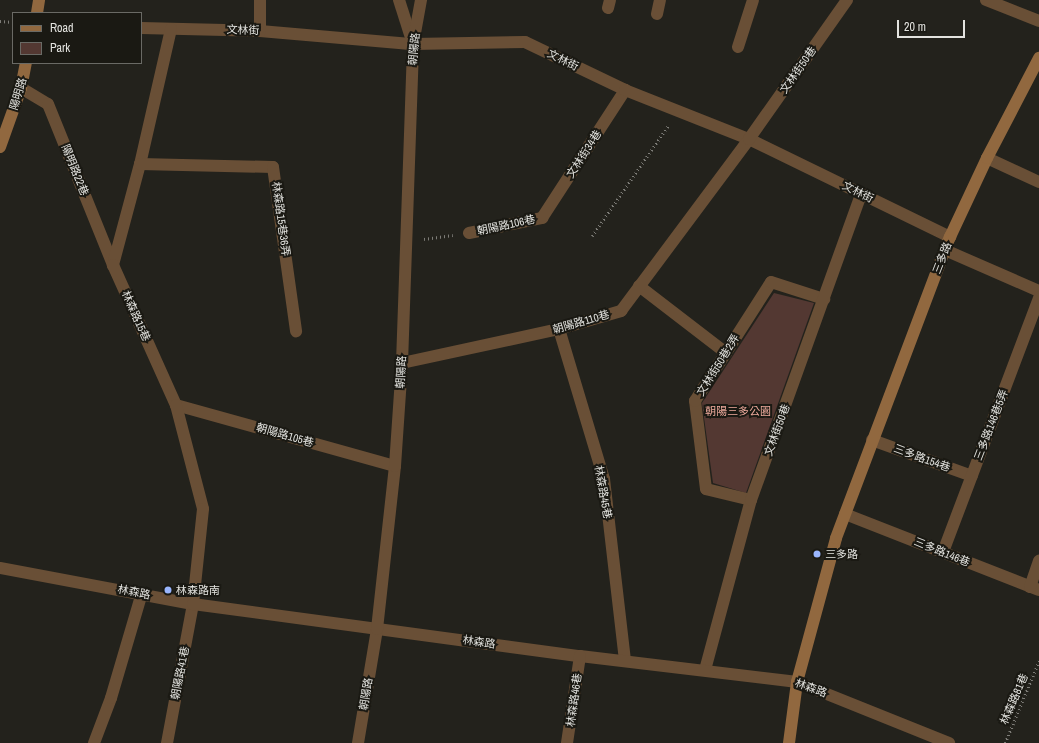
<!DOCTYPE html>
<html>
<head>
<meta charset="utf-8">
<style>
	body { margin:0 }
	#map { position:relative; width:1039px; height:743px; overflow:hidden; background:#23221c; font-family:"Archivo Narrow","Noto Sans TC",sans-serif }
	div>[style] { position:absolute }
	.green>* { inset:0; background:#533832 }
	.path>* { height:2.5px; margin-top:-1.25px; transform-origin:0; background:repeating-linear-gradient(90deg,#7d7c77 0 1px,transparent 0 4px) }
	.lane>* { height:12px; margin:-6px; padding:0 6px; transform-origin:6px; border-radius:6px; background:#694f36 }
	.street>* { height:12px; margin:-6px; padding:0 6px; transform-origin:6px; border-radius:6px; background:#694f36 }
	.secondary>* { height:12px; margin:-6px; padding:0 6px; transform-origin:6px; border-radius:6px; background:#91683f }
	.dots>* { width:11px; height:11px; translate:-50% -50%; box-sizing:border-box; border:2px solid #1a1913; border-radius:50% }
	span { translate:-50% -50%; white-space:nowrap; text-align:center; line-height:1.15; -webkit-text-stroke:4px #1a1913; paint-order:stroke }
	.street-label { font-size:11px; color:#e3e3df }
	.park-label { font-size:11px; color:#efab9d }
	.poi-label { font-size:11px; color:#e3e3df }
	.left { translate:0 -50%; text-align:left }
	.legend { position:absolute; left:12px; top:12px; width:130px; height:52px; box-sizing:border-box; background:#1a1913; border:1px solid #6a6a65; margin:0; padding:5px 7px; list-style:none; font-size:12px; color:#e3e3df }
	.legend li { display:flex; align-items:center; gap:8px; height:20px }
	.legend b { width:20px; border:1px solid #6a6a65 }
	.scale { position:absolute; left:897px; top:20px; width:68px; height:18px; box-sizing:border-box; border:2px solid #e3e3df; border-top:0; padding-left:5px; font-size:12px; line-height:14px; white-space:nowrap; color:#e3e3df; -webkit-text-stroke:3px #1a1913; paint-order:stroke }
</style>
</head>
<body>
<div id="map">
	<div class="green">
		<i style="clip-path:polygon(774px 293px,814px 303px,746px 493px,713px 483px,702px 403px)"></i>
	</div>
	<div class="path">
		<i style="left:0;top:21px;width:13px;rotate:4deg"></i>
		<i style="left:592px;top:236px;width:134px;rotate:-55.4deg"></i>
		<i style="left:424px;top:239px;width:29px;rotate:-8deg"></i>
		<i style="left:1005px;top:743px;width:89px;rotate:-67.5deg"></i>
	</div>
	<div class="lane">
		<i style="left:399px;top:0;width:46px;rotate:72.3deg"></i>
		<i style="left:608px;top:8px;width:8px;rotate:-76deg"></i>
		<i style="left:657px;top:14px;width:14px;rotate:-78deg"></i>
		<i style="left:738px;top:47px;width:49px;rotate:-72.3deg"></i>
		<i style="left:21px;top:88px;width:31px;rotate:31deg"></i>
		<i style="left:48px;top:104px;width:174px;rotate:68deg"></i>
		<i style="left:469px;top:233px;width:75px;rotate:-11.6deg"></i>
		<i style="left:542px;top:218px;width:153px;rotate:-57deg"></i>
		<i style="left:945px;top:250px;width:103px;rotate:23.6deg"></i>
		<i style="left:639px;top:286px;width:110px;rotate:37.6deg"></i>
		<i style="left:176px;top:405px;width:227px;rotate:15.6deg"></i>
		<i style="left:872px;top:440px;width:106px;rotate:19.8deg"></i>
		<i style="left:751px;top:500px;width:46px;rotate:-166.3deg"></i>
		<i style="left:706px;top:489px;width:89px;rotate:-97.1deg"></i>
		<i style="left:695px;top:401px;width:141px;rotate:-57.4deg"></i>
		<i style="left:771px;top:282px;width:56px;rotate:17.8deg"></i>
		<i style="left:705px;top:670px;width:176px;rotate:-74.9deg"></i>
		<i style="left:751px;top:500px;width:325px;rotate:-70.2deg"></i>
		<i style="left:94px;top:743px;width:48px;rotate:-69.3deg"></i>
		<i style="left:111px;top:698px;width:109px;rotate:-73.6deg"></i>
		<i style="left:167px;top:743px;width:141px;rotate:-79.4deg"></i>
	</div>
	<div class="street">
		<i style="left:986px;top:0;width:57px;rotate:21.6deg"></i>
		<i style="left:141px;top:28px;width:119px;rotate:1.4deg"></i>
		<i style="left:260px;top:31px;width:154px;rotate:4.9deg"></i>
		<i style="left:413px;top:44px;width:112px;rotate:-1deg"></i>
		<i style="left:525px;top:42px;width:111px;rotate:25.6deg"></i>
		<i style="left:625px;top:90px;width:133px;rotate:21.6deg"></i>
		<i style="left:749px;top:139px;width:224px;rotate:26deg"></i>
		<i style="left:171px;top:29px;width:139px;rotate:102.9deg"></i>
		<i style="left:140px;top:164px;width:105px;rotate:105deg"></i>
		<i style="left:113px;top:265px;width:154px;rotate:65.8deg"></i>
		<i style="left:176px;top:405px;width:107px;rotate:75.4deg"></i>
		<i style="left:203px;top:509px;width:96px;rotate:96deg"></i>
		<i style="left:260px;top:31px;width:31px;rotate:-90deg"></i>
		<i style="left:987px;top:158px;width:57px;rotate:24.8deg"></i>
		<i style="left:140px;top:164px;width:133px;rotate:1.3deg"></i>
		<i style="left:273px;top:167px;width:166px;rotate:82deg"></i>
		<i style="left:559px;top:329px;width:157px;rotate:73.3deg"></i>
		<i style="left:604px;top:479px;width:182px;rotate:83.4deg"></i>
		<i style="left:402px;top:363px;width:161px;rotate:-12.2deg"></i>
		<i style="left:559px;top:329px;width:65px;rotate:-16.2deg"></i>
		<i style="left:621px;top:311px;width:214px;rotate:-53.3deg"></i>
		<i style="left:749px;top:139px;width:170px;rotate:-54.8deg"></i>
		<i style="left:845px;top:514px;width:208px;rotate:21.4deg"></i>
		<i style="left:943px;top:552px;width:272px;rotate:-69.3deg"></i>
		<i style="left:0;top:568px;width:196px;rotate:10.6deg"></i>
		<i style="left:193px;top:604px;width:390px;rotate:7.7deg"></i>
		<i style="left:580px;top:656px;width:219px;rotate:6.8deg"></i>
		<i style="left:797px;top:682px;width:164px;rotate:21.9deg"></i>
		<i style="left:1030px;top:587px;width:28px;rotate:-71deg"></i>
		<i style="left:358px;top:743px;width:116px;rotate:-80.5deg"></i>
		<i style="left:377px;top:629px;width:164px;rotate:-83.7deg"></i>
		<i style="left:395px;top:466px;width:103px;rotate:-86.1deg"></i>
		<i style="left:402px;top:363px;width:319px;rotate:-88deg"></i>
		<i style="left:413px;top:44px;width:45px;rotate:-79.7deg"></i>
		<i style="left:567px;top:743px;width:88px;rotate:-81.5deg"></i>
	</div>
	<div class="secondary">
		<i style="left:37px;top:13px;width:13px;rotate:-81deg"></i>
		<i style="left:0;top:147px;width:63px;rotate:-70.4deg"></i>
		<i style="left:21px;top:88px;width:25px;rotate:-79deg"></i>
		<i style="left:789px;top:743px;width:62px;rotate:-82.5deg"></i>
		<i style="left:797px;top:682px;width:149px;rotate:-74.8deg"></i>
		<i style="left:836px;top:538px;width:322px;rotate:-69.3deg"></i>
		<i style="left:950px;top:237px;width:87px;rotate:-64.9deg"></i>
		<i style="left:987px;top:158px;width:113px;rotate:-62.5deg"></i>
	</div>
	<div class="dots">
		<i style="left:817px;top:554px;background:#99b5fd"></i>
		<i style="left:168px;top:590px;background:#99b5fd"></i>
	</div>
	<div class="street-label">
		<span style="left:243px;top:30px;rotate:2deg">文林街</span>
		<span style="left:414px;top:49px;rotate:-84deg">朝陽路</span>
		<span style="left:563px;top:60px;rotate:26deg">文林街</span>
		<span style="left:798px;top:70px;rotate:-55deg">文林街50巷</span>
		<span style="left:18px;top:94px;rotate:-73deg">陽明路</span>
		<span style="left:584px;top:154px;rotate:-57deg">文林街34巷</span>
		<span style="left:75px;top:170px;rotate:68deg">陽明路22巷</span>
		<span style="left:858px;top:192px;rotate:26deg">文林街</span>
		<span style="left:281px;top:219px;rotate:82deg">林森路15巷36弄</span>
		<span style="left:506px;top:225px;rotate:-12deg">朝陽路106巷</span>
		<span style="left:942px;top:258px;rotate:-69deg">三多路</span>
		<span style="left:136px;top:316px;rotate:66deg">林森路15巷</span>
		<span style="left:581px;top:322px;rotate:-16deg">朝陽路110巷</span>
		<span style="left:718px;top:365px;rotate:-58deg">文林街50巷2弄</span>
		<span style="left:401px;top:372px;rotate:-87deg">朝陽路</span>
		<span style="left:991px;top:425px;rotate:-69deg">三多路146巷5弄</span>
		<span style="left:777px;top:430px;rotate:-70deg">文林街50巷</span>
		<span style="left:285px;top:435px;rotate:16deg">朝陽路105巷</span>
		<span style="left:922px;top:458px;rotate:20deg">三多路154巷</span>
		<span style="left:603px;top:492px;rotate:80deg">林森路45巷</span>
		<span style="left:942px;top:552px;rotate:22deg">三多路146巷</span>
		<span style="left:134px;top:592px;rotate:11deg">林森路</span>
		<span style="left:479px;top:642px;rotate:8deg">林森路</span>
		<span style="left:180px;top:673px;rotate:-79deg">朝陽路41巷</span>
		<span style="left:811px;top:688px;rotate:20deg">林森路</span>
		<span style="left:366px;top:694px;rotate:-81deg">朝陽路</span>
		<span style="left:1014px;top:699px;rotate:-67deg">林森路81巷</span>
		<span style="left:574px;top:700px;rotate:-82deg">林森路46巷</span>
	</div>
	<div class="park-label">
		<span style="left:738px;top:411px">朝陽三多公園</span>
	</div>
	<div class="poi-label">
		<span class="left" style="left:825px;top:554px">三多路</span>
		<span class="left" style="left:176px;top:590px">林森路南</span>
	</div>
	<ul class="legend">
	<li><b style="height:5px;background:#91683f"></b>Road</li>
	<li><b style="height:11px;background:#533832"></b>Park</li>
	</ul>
	<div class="scale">20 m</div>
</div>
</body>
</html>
